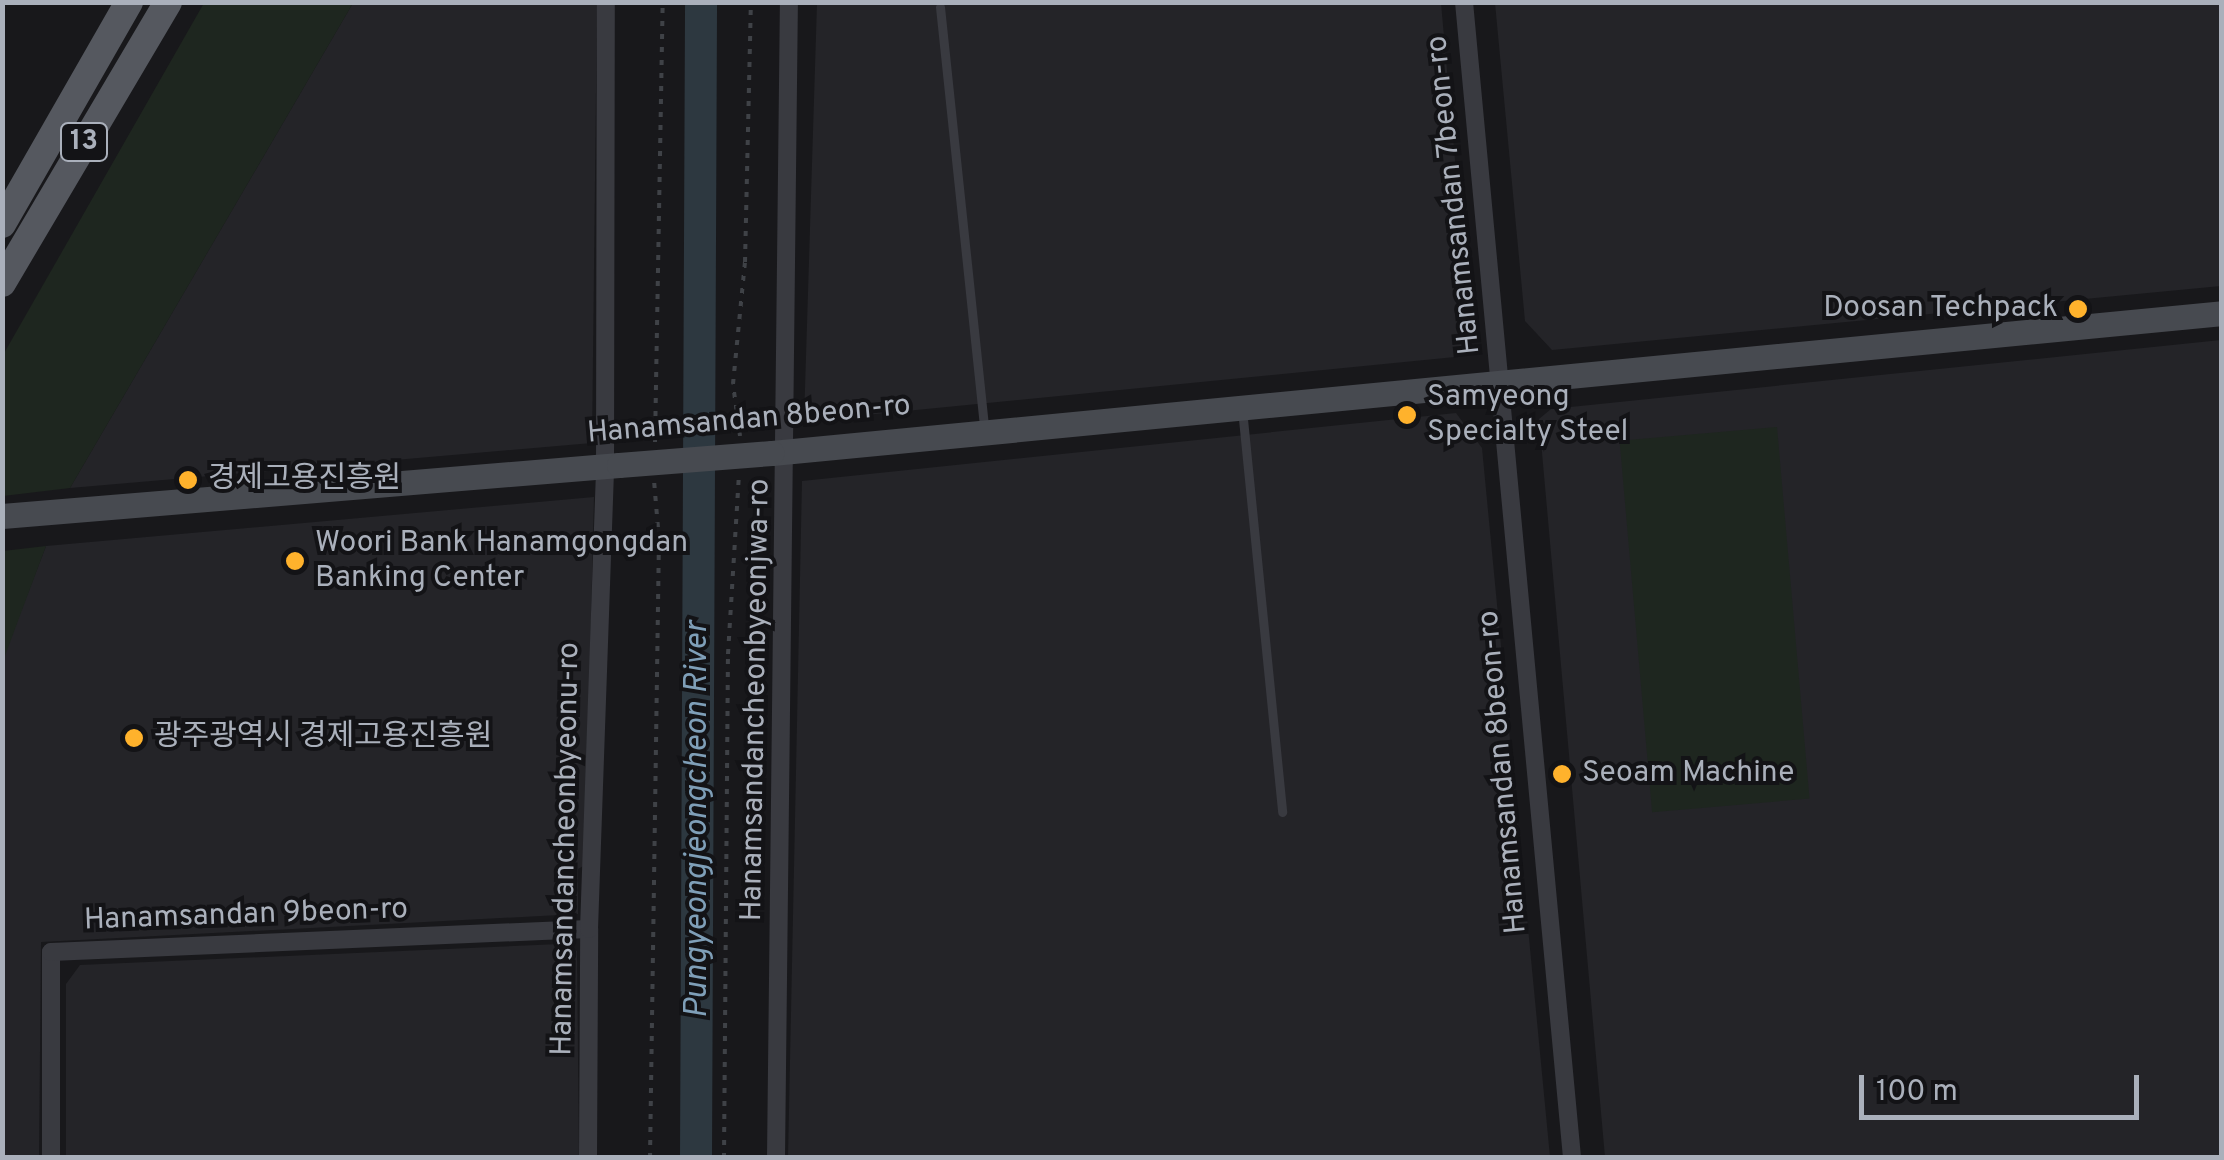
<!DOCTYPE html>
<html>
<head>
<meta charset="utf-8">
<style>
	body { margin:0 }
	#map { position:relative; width:2224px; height:1160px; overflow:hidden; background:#18181b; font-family:Overpass,"Noto Sans KR",sans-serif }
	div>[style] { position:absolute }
	.built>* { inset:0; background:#242428 }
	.green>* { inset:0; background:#1e261f; transform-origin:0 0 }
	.river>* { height:32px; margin:-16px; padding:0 16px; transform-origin:16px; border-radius:16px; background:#2d3840 }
	.path>* { height:4px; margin-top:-2px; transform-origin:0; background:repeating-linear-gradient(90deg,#3f4247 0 5px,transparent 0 13px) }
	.lane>* { height:9px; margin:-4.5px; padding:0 4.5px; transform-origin:4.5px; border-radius:4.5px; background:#393a40 }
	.street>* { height:18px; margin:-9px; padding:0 9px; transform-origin:9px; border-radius:9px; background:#393a40 }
	.secondary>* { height:25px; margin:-12.5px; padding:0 12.5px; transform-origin:12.5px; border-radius:12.5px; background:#474a50 }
	.primary>* { height:28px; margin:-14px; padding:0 14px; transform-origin:14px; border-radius:14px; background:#55585f }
	.secondary-bridge>* { height:25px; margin:-12.5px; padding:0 12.5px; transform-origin:12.5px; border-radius:12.5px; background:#474a50 }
	.dots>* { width:28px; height:28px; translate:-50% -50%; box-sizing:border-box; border:5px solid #131316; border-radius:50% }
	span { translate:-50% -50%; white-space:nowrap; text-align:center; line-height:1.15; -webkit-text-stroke:8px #131316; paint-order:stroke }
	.shield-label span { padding:2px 8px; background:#131316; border:2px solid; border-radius:8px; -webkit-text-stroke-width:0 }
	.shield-label { font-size:28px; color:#aab0bb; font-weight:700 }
	.street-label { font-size:30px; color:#aab0bb }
	.poi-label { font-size:30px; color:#aab0bb }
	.right { translate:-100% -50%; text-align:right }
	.left { translate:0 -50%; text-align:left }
	.water-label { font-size:32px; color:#7f9fb8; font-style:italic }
	.frame { position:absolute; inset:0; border:5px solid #aab0bb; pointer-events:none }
	.scale { position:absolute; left:1859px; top:1075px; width:280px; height:45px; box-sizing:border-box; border:5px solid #aab0bb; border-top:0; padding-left:12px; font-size:30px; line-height:35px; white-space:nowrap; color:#aab0bb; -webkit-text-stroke:8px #131316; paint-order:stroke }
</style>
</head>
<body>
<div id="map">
	<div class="built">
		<i style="clip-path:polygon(353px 3px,597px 3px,592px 443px,70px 488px)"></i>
		<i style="clip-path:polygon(817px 3px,1441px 3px,1471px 341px,1455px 357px,804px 421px)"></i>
		<i style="clip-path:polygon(1495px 3px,2221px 3px,2221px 286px,1552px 350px,1525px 321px)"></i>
		<i style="clip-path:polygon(2221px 340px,2221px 1157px,1605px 1157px,1539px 419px,1551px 409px)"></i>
		<i style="clip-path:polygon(1456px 413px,1482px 448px,1550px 1157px,788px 1158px,802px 481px)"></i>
		<i style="clip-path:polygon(594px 497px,585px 865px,578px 869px,578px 914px,41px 942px,39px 1157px,3px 1157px,2px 661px,46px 546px)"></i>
		<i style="clip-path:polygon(560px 944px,577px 951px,579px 1157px,66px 1157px,66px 984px,80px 965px)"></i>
	</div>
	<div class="green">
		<i style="clip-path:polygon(204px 3px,353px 3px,70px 488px,3px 496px,3px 355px)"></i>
		<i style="left:1777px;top:427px;width:373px;height:158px;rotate:85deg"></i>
		<i style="clip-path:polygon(46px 546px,3px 661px,3px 551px)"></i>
	</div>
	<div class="river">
		<i style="left:696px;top:1158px;width:1156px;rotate:-89.75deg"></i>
	</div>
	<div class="path">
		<i style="left:740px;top:436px;width:52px;rotate:-97.7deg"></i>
		<i style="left:733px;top:384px;width:123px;rotate:-84.4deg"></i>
		<i style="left:745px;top:262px;width:260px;rotate:-88.7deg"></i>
		<i style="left:655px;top:442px;width:440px;rotate:-89deg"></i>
		<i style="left:650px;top:1158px;width:618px;rotate:-89.17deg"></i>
		<i style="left:659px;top:540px;width:59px;rotate:-94.8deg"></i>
		<i style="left:724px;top:1158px;width:504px;rotate:-89.55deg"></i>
		<i style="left:728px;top:654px;width:178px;rotate:-86.5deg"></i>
	</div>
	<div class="lane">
		<i style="left:940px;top:7px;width:424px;rotate:84deg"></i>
		<i style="left:1242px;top:409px;width:405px;rotate:84.3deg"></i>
	</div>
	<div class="street">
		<i style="left:1464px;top:2px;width:1161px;rotate:84.66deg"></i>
		<i style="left:51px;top:1158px;width:206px;rotate:-90deg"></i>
		<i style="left:51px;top:952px;width:538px;rotate:-2.45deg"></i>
		<i style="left:588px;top:1158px;width:229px;rotate:-89.7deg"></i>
		<i style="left:589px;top:929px;width:462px;rotate:-88deg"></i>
		<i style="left:605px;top:467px;width:465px;rotate:-89.9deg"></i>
		<i style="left:776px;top:1158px;width:1156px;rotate:-89.36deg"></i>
	</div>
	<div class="secondary">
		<i style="left:772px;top:453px;width:1457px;rotate:-5.51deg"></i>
		<i style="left:2px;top:516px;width:619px;rotate:-4.73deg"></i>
	</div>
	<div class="primary">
		<i style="left:2px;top:224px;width:256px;rotate:-60.2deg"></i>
		<i style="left:2px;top:283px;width:326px;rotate:-59.4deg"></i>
	</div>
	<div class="secondary-bridge">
		<i style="left:619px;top:465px;width:153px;rotate:-4.5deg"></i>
	</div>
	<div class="dots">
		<i style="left:2078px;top:309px;background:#ffb22c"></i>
		<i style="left:1407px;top:415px;background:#ffb22c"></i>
		<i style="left:188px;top:480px;background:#ffb22c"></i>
		<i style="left:295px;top:561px;background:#ffb22c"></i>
		<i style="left:134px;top:738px;background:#ffb22c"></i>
		<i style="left:1562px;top:774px;background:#ffb22c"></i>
	</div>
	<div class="shield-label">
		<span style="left:84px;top:142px">13</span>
	</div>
	<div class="street-label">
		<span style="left:1455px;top:195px;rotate:-96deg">Hanamsandan 7beon-ro</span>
		<span style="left:749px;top:421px;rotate:-5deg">Hanamsandan 8beon-ro</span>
		<span style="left:757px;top:700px;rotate:-89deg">Hanamsandancheonbyeonjwa-ro</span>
		<span style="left:1504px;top:772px;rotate:-95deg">Hanamsandan 8beon-ro</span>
		<span style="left:567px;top:849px;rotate:-89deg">Hanamsandancheonbyeonu-ro</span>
		<span style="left:246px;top:916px;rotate:-2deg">Hanamsandan 9beon-ro</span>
	</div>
	<div class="poi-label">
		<span class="right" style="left:2058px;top:309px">Doosan Techpack</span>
		<span class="left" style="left:1427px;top:415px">Samyeong<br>Specialty Steel</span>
		<span class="left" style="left:208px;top:480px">경제고용진흥원</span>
		<span class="left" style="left:315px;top:561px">Woori Bank Hanamgongdan<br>Banking Center</span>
		<span class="left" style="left:154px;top:738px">광주광역시 경제고용진흥원</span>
		<span class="left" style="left:1582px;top:774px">Seoam Machine</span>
	</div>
	<div class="water-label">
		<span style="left:698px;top:820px;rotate:-90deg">Pungyeongjeongcheon River</span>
	</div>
	<div class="frame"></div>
	<div class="scale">100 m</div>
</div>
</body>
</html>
